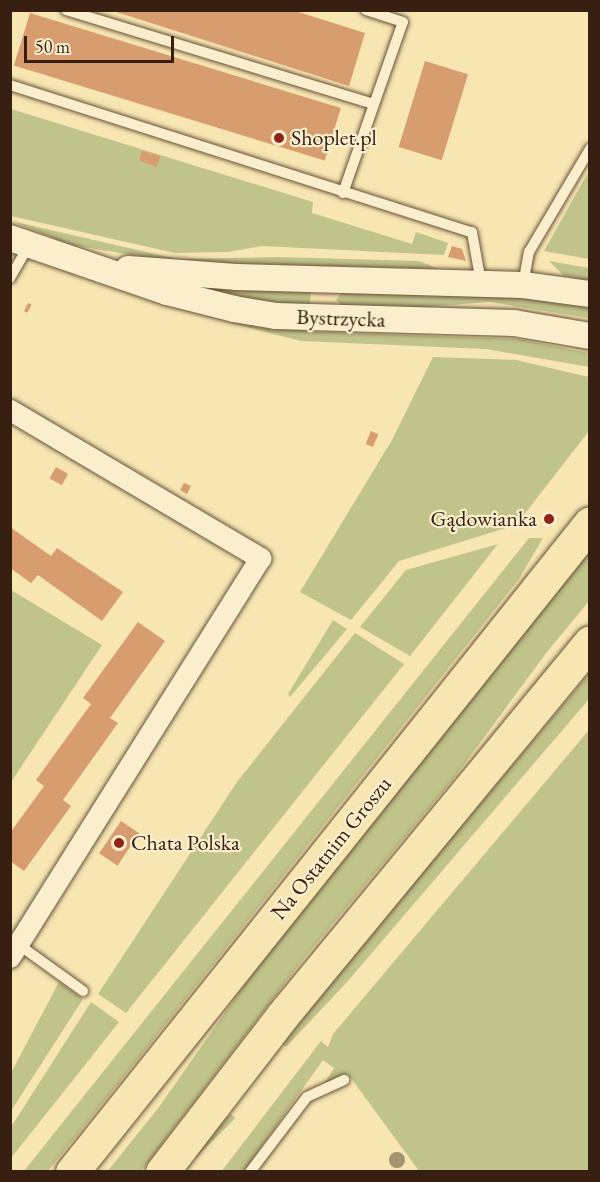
<!DOCTYPE html>
<html>
<head>
<meta charset="utf-8">
<style>
	body { margin:0 }
	#map { position:relative; width:600px; height:1182px; overflow:hidden; background:#f7e5b2; font-family:"EB Garamond",serif }
	div>[style] { position:absolute }
	.green>* { inset:0; background:#c0c38a; transform-origin:0 0 }
	.building>* { inset:0; background:#d79d6e; transform-origin:0 0 }
	.roads { filter:drop-shadow(0 0 2px #675139) drop-shadow(0 0 2px #675139) }
	.service>* { height:10px; margin:-5px; padding:0 5px; transform-origin:5px; border-radius:5px; background:#faeecd }
	.minor>* { height:21px; margin:-10.5px; padding:0 10.5px; transform-origin:10.5px; border-radius:10.5px; background:#faeecd }
	.tertiary>* { height:26px; margin:-13px; padding:0 13px; transform-origin:13px; border-radius:13px; background:#faeecd }
	.primary>* { height:33px; margin:-16.5px; padding:0 16.5px; transform-origin:16.5px; border-radius:16.5px; background:#f7e5b2 }
	.trees>* { width:16px; height:16px; margin:-8px; border-radius:50%; background:#a4946d }
	.dots>* { width:16px; height:16px; translate:-50% -50%; box-sizing:border-box; border:3px solid #faeecd; border-radius:50% }
	span { translate:-50% -50%; white-space:nowrap; text-align:center; line-height:1.15; -webkit-text-stroke:4.5px #faeecd; paint-order:stroke }
	.poi-label { font-size:22px; color:#372011 }
	.left { translate:0 -50%; text-align:left }
	.right { translate:-100% -50%; text-align:right }
	.street-label { font-size:22px; color:#372011 }
	.frame { position:absolute; inset:0; border:12px solid #372011; pointer-events:none }
	.scale { position:absolute; left:24px; top:36px; width:150px; height:27px; box-sizing:border-box; border:3px solid #372011; border-top:0; padding-left:8px; font-size:18px; line-height:21px; white-space:nowrap; color:#372011; -webkit-text-stroke:4px #faeecd; paint-order:stroke }
</style>
</head>
<body>
<div id="map">
	<div class="green">
		<i style="clip-path:polygon(11px 109px,313px 202px,312px 213px,412px 244px,416px 232px,448px 243px,444px 255px,262px 246px,228px 252px,175px 253px,11px 216px)"></i>
		<i style="clip-path:polygon(589px 171px,589px 259px,544px 251px)"></i>
		<i style="clip-path:polygon(11px 221px,177px 259px,277px 257px,419px 261px,439px 269px,176px 262px,71px 245px)"></i>
		<i style="clip-path:polygon(549px 261px,589px 268px,589px 281px,563px 275px)"></i>
		<i style="clip-path:polygon(191px 286px,311px 292px,310px 305px,268px 302px)"></i>
		<i style="clip-path:polygon(342px 292px,525px 297px,589px 307px,589px 318px,490px 302px,409px 308px,343px 306px,336px 300px)"></i>
		<i style="clip-path:polygon(226px 322px,320px 332px,519px 339px,589px 353px,589px 367px,486px 349px,301px 341px)"></i>
		<i style="clip-path:polygon(433px 357px,516px 360px,589px 377px,589px 431px,516px 525px,399px 561px,351px 620px,300px 592px,392px 440px)"></i>
		<i style="clip-path:polygon(529px 538px,543px 538px,519px 579px,122px 1079px,48px 1171px,24px 1171px)"></i>
		<i style="clip-path:polygon(498px 544px,410px 656px,360px 627px,406px 570px)"></i>
		<i style="clip-path:polygon(589px 549px,589px 601px,547px 652px,454px 778px,301px 962px,141px 1171px,107px 1172px,159px 1107px,264px 957px)"></i>
		<i style="clip-path:polygon(11px 590px,102px 645px,11px 782px)"></i>
		<i style="clip-path:polygon(333px 620px,347px 629px,290px 697px,288px 694px)"></i>
		<i style="clip-path:polygon(355px 633px,404px 664px,126px 1013px,98px 994px,237px 782px)"></i>
		<i style="clip-path:polygon(589px 674px,589px 699px,347px 982px,286px 1047px,283px 1044px,346px 963px)"></i>
		<i style="clip-path:polygon(589px 730px,589px 1171px,419px 1171px,348px 1074px,324px 1084px,334px 1068px,323px 1060px,244px 1171px,221px 1172px,321px 1041px,328px 1047px,333px 1034px)"></i>
		<i style="clip-path:polygon(59px 982px,83px 999px,11px 1111px,11px 1073px)"></i>
		<i style="clip-path:polygon(91px 1002px,119px 1022px,11px 1158px,11px 1127px)"></i>
		<i style="left:231px;top:1114px;width:6px;height:71px;rotate:45deg"></i>
	</div>
	<div class="building">
		<i style="clip-path:polygon(110px 10px,292px 10px,365px 33px,349px 86px)"></i>
		<i style="left:30px;top:13px;width:325px;height:55px;rotate:17deg"></i>
		<i style="left:425px;top:61px;width:45px;height:90px;rotate:17deg"></i>
		<i style="clip-path:polygon(142px 151px,160px 156px,157px 167px,139px 160px)"></i>
		<i style="clip-path:polygon(452px 246px,462px 249px,466px 261px,448px 257px)"></i>
		<i style="left:28px;top:303px;width:4px;height:9px;rotate:27deg"></i>
		<i style="left:371px;top:431px;width:8px;height:14px;rotate:23deg"></i>
		<i style="left:56px;top:467px;width:14px;height:13px;rotate:30deg"></i>
		<i style="clip-path:polygon(184px 483px,191px 486px,187px 494px,180px 490px)"></i>
		<i style="clip-path:polygon(10px 527px,51px 556px,57px 548px,123px 592px,102px 621px,38px 575px,31px 583px,10px 568px)"></i>
		<i style="clip-path:polygon(138px 622px,165px 641px,110px 718px,118px 723px,63px 800px,71px 806px,24px 871px,10px 861px,10px 833px,44px 786px,36px 780px,91px 704px,83px 698px)"></i>
		<i style="left:121px;top:821px;width:22px;height:39px;rotate:34deg"></i>
	</div>
	<div class="roads">
		<div class="service">
			<i style="left:66px;top:10px;width:322px;rotate:17deg"></i>
			<i style="left:10px;top:85px;width:485px;rotate:17.7deg"></i>
			<i style="left:472px;top:232px;width:52px;rotate:80deg"></i>
			<i style="left:343px;top:193px;width:181px;rotate:-70.7deg"></i>
			<i style="left:403px;top:22px;width:39px;rotate:-162deg"></i>
			<i style="left:10px;top:278px;width:38px;rotate:-60deg"></i>
			<i style="left:523px;top:285px;width:34px;rotate:-80deg"></i>
			<i style="left:529px;top:252px;width:120px;rotate:-59.4deg"></i>
			<i style="left:15px;top:942px;width:84px;rotate:35.8deg"></i>
			<i style="left:250px;top:1172px;width:94px;rotate:-52.8deg"></i>
			<i style="left:307px;top:1097px;width:41px;rotate:-24.7deg"></i>
		</div>
		<div class="minor">
			<i style="left:10px;top:410px;width:291px;rotate:30.6deg"></i>
			<i style="left:260px;top:558px;width:471px;rotate:122.1deg"></i>
		</div>
		<div class="tertiary">
			<i style="left:10px;top:238px;width:166px;rotate:19deg"></i>
			<i style="left:167px;top:292px;width:69px;rotate:14.2deg"></i>
			<i style="left:234px;top:309px;width:43px;rotate:9.5deg"></i>
			<i style="left:276px;top:316px;width:238px;rotate:1.7deg"></i>
			<i style="left:514px;top:323px;width:77px;rotate:9.7deg"></i>
			<i style="left:128px;top:269px;width:108px;rotate:4.2deg"></i>
			<i style="left:236px;top:277px;width:287px;rotate:1.6deg"></i>
			<i style="left:523px;top:285px;width:68px;rotate:7.7deg"></i>
		</div>
		<div class="primary">
			<i style="left:72px;top:1172px;width:830px;rotate:-51.4deg"></i>
			<i style="left:162px;top:1172px;width:197px;rotate:-52.4deg"></i>
			<i style="left:282px;top:1016px;width:484px;rotate:-50.5deg"></i>
		</div>
	</div>
	<div class="trees">
		<i style="left:397px;top:1160px"></i>
	</div>
	<div class="dots">
		<i style="left:279px;top:138px;background:#8f2418"></i>
		<i style="left:549px;top:519px;background:#8f2418"></i>
		<i style="left:119px;top:843px;background:#8f2418"></i>
	</div>
	<div class="poi-label">
		<span class="left" style="left:291px;top:138px">Shoplet.pl</span>
		<span class="right" style="left:537px;top:519px">Gądowianka</span>
		<span class="left" style="left:131px;top:843px">Chata Polska</span>
	</div>
	<div class="street-label">
		<span style="left:341px;top:318px;rotate:2deg">Bystrzycka</span>
		<span style="left:331px;top:848px;rotate:-51deg">Na Ostatnim Groszu</span>
	</div>
	<div class="frame"></div>
	<div class="scale">50 m</div>
</div>
</body>
</html>
